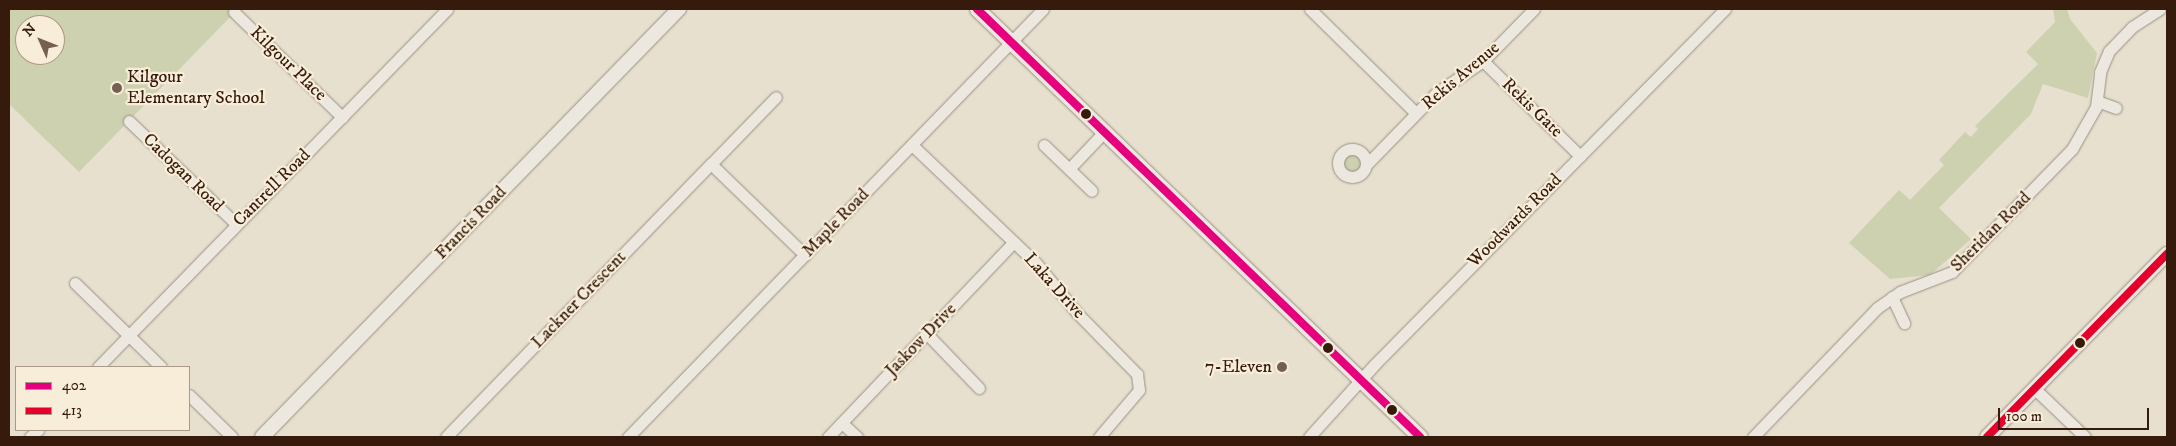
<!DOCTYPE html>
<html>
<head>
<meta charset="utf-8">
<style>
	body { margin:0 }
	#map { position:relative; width:2176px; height:446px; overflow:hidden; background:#e8e0ce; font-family:"IM FELL DW Pica",serif }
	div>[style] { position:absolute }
	.green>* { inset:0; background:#cdd1af }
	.round { border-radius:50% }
	.roads { filter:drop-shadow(0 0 1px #989084) drop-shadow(0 0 1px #989084) }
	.minor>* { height:11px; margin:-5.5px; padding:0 5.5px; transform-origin:5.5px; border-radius:5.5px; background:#ece8df }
	.minor>.ring { margin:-5.5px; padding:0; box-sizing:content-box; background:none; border:11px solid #ece8df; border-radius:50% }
	.tertiary>* { height:14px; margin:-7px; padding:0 7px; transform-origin:7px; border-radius:7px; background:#ece8df }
	.secondary>* { height:15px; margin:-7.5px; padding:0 7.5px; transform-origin:7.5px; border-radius:7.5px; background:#ece8df }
	.bus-1>* { height:8px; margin:-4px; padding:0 4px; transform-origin:4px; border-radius:4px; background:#e5007d }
	.bus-2>* { height:8px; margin:-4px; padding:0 4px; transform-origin:4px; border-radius:4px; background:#e4002b }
	.dots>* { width:14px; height:14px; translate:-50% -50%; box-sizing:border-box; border:2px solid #f7edd8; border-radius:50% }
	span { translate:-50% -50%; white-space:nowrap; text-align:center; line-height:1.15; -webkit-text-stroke:4.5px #f7edd8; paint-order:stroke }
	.street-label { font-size:18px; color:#361b0c }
	.poi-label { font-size:18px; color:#361b0c }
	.left { translate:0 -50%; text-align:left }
	.right { translate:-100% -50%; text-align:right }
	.frame { position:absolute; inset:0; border:10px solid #361b0c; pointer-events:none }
	.legend { position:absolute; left:15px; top:366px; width:175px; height:65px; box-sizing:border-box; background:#f7edd8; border:1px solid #aa9986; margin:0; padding:6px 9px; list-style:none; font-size:15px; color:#361b0c }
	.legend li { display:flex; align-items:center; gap:10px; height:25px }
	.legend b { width:25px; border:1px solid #aa9986 }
	.north { position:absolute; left:15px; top:15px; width:50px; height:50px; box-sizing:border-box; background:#f7edd8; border:1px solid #aa9986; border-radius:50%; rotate:314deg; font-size:14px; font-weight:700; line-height:20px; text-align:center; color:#361b0c }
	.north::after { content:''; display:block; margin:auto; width:18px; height:22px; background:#746050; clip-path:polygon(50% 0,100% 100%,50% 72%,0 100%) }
	.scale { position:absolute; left:1998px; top:408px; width:151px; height:22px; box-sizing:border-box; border:2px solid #361b0c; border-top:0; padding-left:6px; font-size:15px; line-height:18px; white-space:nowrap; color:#361b0c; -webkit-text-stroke:4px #f7edd8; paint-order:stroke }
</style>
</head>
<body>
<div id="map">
	<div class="green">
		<i style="clip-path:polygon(evenodd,9px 9px,238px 9px,79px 172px,9px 104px,9px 9px,25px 25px,55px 25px,55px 55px,25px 55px,25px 25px)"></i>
		<i style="clip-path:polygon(2053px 9px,2067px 9px,2070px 19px,2097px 53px,2088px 98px,2043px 84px,2031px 114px,1939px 208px,1971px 239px,1930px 275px,1890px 279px,1849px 243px,1899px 190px,1910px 200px,1944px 165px,1939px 160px,1965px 132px,1971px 137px,1978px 129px,1975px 126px,2038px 64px,2026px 52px,2055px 22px)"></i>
		<i class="round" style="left:1342px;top:153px;width:20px;height:20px"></i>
	</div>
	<div class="roads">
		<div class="minor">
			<i style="left:1310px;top:9px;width:148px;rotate:44.5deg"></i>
			<i style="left:234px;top:12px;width:151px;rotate:44.2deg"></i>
			<i style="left:1483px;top:61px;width:136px;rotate:44.4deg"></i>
			<i style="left:2097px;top:101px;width:20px;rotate:20deg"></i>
			<i style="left:129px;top:121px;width:149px;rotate:43.9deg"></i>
			<i style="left:912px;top:145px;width:171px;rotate:43.6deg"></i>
			<i style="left:1036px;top:263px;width:65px;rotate:50.6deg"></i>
			<i style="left:1077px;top:313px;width:86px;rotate:45.5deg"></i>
			<i style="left:1137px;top:374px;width:16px;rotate:83deg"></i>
			<i style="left:1139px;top:390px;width:62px;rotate:130.4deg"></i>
			<i style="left:1044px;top:145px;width:66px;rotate:43.8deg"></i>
			<i class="ring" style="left:1338px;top:149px;width:17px;height:17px"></i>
			<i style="left:711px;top:164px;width:93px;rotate:-45.9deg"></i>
			<i style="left:1366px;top:165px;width:100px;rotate:-45.8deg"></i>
			<i style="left:1436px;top:93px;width:57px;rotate:-34.2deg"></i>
			<i style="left:1483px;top:61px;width:73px;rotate:-45.6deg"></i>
			<i style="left:1069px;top:169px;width:51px;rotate:-46.6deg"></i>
			<i style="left:75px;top:283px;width:120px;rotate:44.3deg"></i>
			<i style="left:1892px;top:297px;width:29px;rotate:65deg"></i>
			<i style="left:927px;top:334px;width:75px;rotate:46.1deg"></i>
			<i style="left:98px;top:367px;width:500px;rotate:-45.7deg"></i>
			<i style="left:2035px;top:389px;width:69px;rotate:43.8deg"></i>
			<i style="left:189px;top:395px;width:60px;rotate:44.3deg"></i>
			<i style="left:842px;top:423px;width:21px;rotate:43deg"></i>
			<i style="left:30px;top:437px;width:11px;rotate:-41deg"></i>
			<i style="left:446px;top:437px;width:380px;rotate:-45.9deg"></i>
			<i style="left:711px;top:164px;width:131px;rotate:44.1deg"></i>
			<i style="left:628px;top:437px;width:596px;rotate:-45.88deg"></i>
			<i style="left:828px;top:437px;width:269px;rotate:-46.4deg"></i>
			<i style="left:1309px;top:437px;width:97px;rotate:-47.9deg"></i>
			<i style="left:1374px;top:365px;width:500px;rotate:-45.4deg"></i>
			<i style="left:1753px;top:437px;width:179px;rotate:-46.1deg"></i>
			<i style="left:1877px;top:308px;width:28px;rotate:-35deg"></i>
			<i style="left:1900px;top:292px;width:56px;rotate:-21deg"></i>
			<i style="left:1952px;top:272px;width:172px;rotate:-45.7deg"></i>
			<i style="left:2072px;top:149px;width:48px;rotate:-60.3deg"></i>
			<i style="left:2096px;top:107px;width:35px;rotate:-83deg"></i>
			<i style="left:2100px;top:72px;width:23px;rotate:-67deg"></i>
			<i style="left:2109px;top:51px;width:33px;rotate:-46deg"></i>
			<i style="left:2132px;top:27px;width:33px;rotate:-33deg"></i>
		</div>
		<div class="tertiary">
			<i style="left:262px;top:437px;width:598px;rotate:-45.75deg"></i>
			<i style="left:1987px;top:437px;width:257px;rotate:-45.5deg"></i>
		</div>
		<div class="secondary">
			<i style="left:977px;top:9px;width:616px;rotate:44.01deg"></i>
		</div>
	</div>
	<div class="bus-1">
		<i style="left:977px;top:9px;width:616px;rotate:44.01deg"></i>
	</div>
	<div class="bus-2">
		<i style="left:1987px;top:437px;width:257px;rotate:-45.5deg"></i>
	</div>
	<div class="dots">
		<i style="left:117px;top:88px;background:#746050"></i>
		<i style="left:1086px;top:114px;background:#361b0c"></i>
		<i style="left:2080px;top:343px;background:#361b0c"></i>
		<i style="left:1328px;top:348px;background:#361b0c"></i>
		<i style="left:1282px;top:367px;background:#746050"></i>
		<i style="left:1392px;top:410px;background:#361b0c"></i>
	</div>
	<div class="street-label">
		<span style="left:288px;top:64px;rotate:44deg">Kilgour Place</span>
		<span style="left:1461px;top:76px;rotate:-40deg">Rekis Avenue</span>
		<span style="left:1532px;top:108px;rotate:44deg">Rekis Gate</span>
		<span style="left:183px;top:173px;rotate:44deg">Cadogan Road</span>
		<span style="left:272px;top:188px;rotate:-45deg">Cantrell Road</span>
		<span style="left:1515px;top:221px;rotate:-45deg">Woodwards Road</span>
		<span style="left:471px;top:223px;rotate:-46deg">Francis Road</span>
		<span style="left:836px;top:223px;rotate:-46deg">Maple Road</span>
		<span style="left:1991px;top:232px;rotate:-45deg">Sheridan Road</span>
		<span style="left:1054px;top:286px;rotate:48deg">Laka Drive</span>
		<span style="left:579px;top:300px;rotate:-46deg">Lackner Crescent</span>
		<span style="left:921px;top:340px;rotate:-46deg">Jaskow Drive</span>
	</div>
	<div class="poi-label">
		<span class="left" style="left:127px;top:88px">Kilgour<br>Elementary School</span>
		<span class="right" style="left:1272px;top:367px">7-Eleven</span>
	</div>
	<div class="frame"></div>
	<ul class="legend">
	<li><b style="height:6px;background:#e5007d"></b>402</li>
	<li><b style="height:6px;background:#e4002b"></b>413</li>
	</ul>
	<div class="north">N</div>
	<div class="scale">100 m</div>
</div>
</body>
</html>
